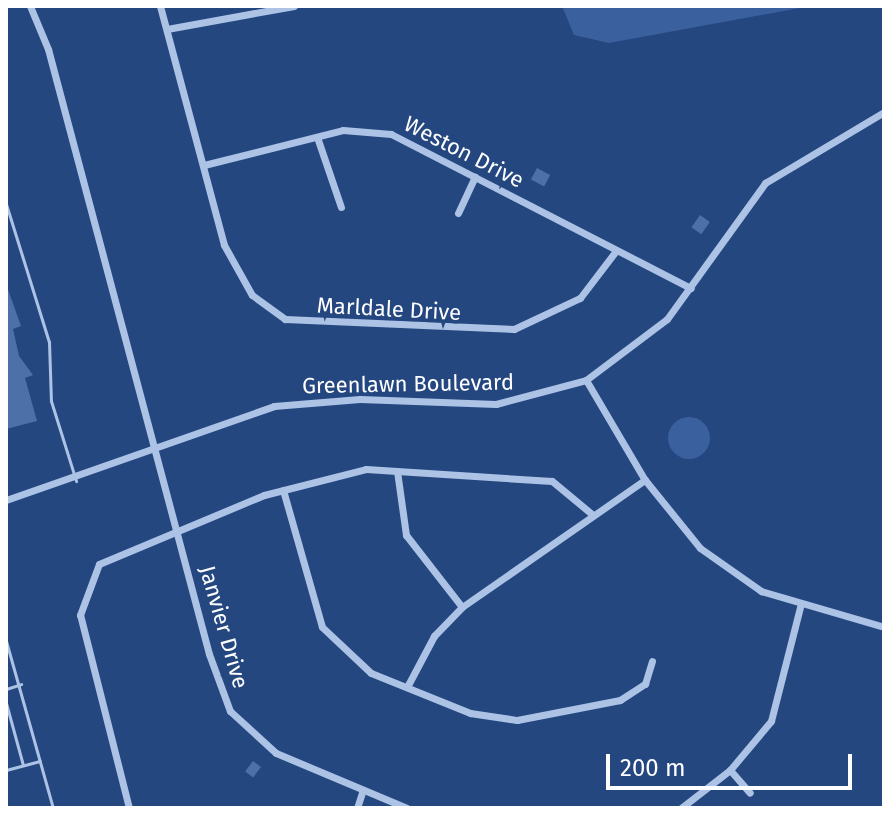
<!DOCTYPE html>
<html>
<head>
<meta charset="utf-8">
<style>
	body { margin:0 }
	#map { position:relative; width:890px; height:814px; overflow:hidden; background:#254780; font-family:"Fira Sans",sans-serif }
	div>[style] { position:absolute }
	.green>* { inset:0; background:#3a609d }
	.round { border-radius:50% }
	.building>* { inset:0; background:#4e70a9; transform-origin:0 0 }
	.lane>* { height:3px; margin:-1.5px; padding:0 1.5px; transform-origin:1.5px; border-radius:1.5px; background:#acc3e6 }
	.street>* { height:7px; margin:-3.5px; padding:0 3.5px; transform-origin:3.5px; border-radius:3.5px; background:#acc3e6 }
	span { translate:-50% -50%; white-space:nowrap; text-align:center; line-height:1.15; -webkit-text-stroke:7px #254780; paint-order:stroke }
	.street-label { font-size:22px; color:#fff }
	.frame { position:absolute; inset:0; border:8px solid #fff; pointer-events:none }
	.scale { position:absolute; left:606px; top:754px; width:246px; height:36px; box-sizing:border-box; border:4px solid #fff; border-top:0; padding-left:10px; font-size:24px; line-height:28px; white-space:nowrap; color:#fff; -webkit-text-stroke:6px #254780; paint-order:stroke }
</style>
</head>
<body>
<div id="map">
	<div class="green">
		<i style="clip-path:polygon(562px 6px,811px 6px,609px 43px,574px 35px)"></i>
		<i class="round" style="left:668px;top:417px;width:42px;height:42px"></i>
	</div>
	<div class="building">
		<i style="left:537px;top:168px;width:15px;height:13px;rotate:28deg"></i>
		<i style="left:700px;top:215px;width:12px;height:15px;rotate:35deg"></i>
		<i style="clip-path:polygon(6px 284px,21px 326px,13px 329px,19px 356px,33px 375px,25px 378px,37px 421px,6px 429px)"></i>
		<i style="left:253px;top:761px;width:10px;height:13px;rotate:37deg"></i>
	</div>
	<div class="lane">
		<i style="left:6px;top:204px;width:145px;rotate:72.7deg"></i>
		<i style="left:49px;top:342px;width:59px;rotate:88.1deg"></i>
		<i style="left:51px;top:401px;width:84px;rotate:72.6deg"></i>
		<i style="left:6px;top:641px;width:173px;rotate:74.3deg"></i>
		<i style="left:6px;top:689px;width:16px;rotate:-18deg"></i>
		<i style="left:6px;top:703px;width:64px;rotate:74.7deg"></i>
		<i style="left:6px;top:770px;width:35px;rotate:-15deg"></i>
	</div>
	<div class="street">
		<i style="left:30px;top:6px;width:47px;rotate:67.3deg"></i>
		<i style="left:48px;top:49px;width:626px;rotate:75.1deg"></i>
		<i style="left:209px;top:654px;width:61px;rotate:69.8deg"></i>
		<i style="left:230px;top:711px;width:62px;rotate:42.4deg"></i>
		<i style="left:276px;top:753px;width:142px;rotate:22.8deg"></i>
		<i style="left:160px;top:6px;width:247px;rotate:75deg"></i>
		<i style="left:224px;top:245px;width:57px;rotate:60.8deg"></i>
		<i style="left:252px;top:295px;width:41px;rotate:36deg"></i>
		<i style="left:285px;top:319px;width:229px;rotate:2.5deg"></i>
		<i style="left:514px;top:329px;width:73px;rotate:-25.2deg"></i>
		<i style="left:580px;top:298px;width:58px;rotate:-52.7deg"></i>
		<i style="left:167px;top:29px;width:129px;rotate:-10.3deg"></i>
		<i style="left:317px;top:137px;width:74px;rotate:71.1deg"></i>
		<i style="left:204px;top:165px;width:143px;rotate:-14.1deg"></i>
		<i style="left:343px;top:130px;width:48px;rotate:4.8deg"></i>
		<i style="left:391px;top:134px;width:337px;rotate:27.2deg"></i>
		<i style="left:458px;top:213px;width:40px;rotate:-65deg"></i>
		<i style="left:586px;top:380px;width:116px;rotate:59.5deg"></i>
		<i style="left:645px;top:480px;width:87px;rotate:51deg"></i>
		<i style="left:700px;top:548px;width:75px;rotate:35.2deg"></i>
		<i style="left:761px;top:591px;width:128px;rotate:16.3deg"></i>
		<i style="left:397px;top:471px;width:65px;rotate:82deg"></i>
		<i style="left:406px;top:535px;width:91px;rotate:52.1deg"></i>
		<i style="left:283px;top:490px;width:142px;rotate:74.1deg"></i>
		<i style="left:322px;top:627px;width:67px;rotate:43.2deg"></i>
		<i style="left:371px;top:673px;width:107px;rotate:22deg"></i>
		<i style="left:470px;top:713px;width:48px;rotate:8.5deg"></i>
		<i style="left:517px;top:720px;width:105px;rotate:-11deg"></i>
		<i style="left:620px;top:700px;width:30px;rotate:-33deg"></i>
		<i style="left:645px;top:684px;width:24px;rotate:-73deg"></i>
		<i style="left:6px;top:500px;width:284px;rotate:-19.3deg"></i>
		<i style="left:274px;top:406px;width:86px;rotate:-4.7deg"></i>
		<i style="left:360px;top:399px;width:136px;rotate:2.1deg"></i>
		<i style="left:496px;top:404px;width:93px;rotate:-14.9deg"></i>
		<i style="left:586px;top:380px;width:101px;rotate:-37deg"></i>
		<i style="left:667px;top:319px;width:168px;rotate:-54.2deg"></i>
		<i style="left:765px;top:183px;width:139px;rotate:-30.8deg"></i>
		<i style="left:407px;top:687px;width:58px;rotate:-62.1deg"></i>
		<i style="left:434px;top:636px;width:40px;rotate:-46deg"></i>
		<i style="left:462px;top:607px;width:223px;rotate:-34.8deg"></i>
		<i style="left:730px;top:770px;width:30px;rotate:49deg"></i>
		<i style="left:129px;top:808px;width:199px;rotate:-104.2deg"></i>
		<i style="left:80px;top:615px;width:54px;rotate:-69.6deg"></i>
		<i style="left:99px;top:564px;width:179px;rotate:-22.7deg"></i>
		<i style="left:264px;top:495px;width:105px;rotate:-14.3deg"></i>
		<i style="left:366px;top:469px;width:186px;rotate:3.7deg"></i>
		<i style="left:552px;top:481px;width:53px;rotate:39.7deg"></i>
		<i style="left:357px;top:808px;width:19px;rotate:-72deg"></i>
		<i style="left:681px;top:808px;width:62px;rotate:-37.8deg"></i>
		<i style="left:730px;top:770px;width:64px;rotate:-50.1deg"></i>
		<i style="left:771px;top:721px;width:118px;rotate:-75.7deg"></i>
	</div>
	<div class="street-label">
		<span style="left:464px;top:152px;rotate:27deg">Weston Drive</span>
		<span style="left:389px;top:309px;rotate:3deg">Marldale Drive</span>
		<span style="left:408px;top:384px;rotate:-1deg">Greenlawn Boulevard</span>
		<span style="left:224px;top:627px;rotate:74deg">Janvier Drive</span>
	</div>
	<div class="frame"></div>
	<div class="scale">200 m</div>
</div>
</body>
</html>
